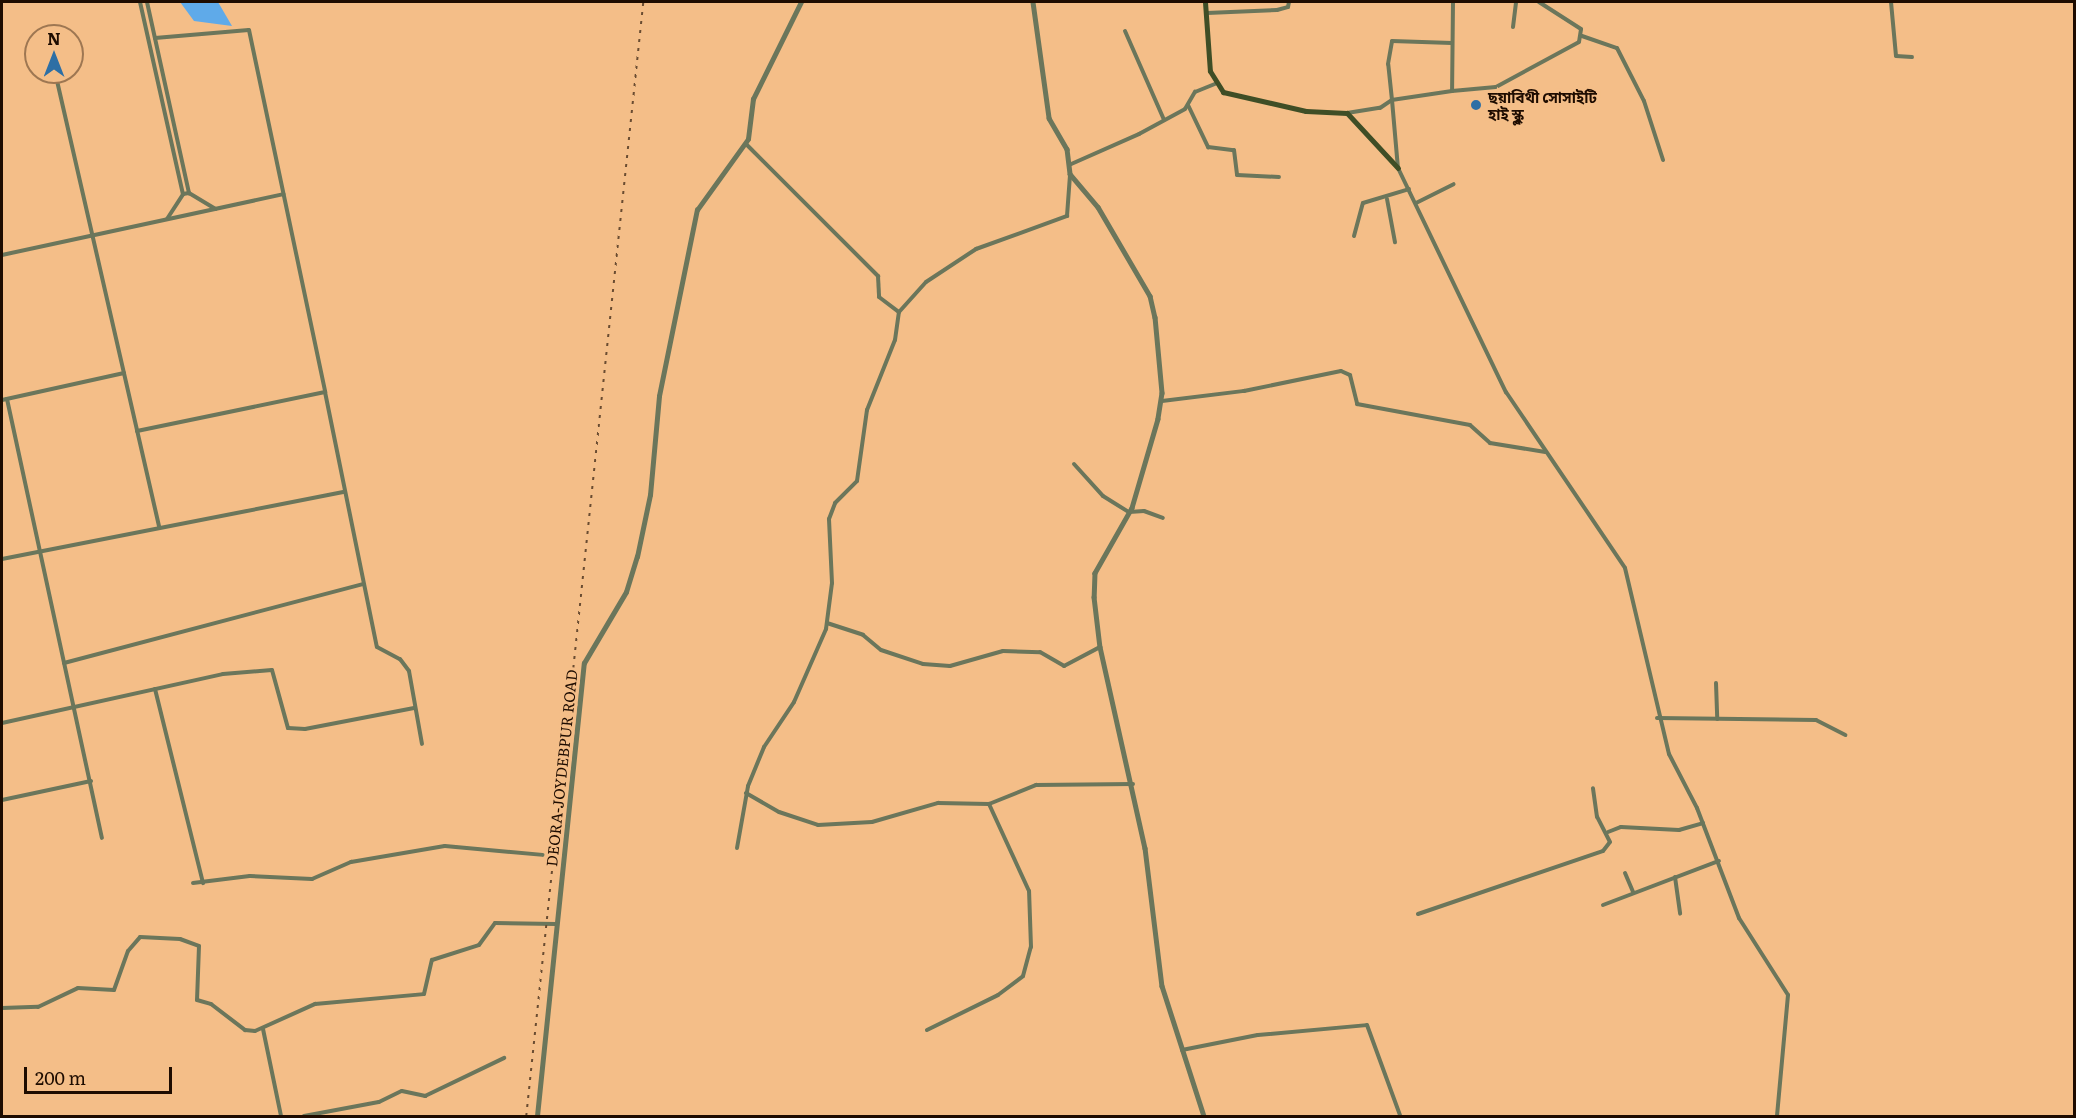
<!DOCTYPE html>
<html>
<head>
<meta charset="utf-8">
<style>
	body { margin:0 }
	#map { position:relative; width:2076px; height:1118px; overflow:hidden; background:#f4be88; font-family:Literata,"Noto Sans Bengali",serif }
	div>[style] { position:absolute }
	.water>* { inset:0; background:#5faae9 }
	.minor>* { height:4px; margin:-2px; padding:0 2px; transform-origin:2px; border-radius:2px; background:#6b765b }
	.tertiary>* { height:4.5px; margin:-2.25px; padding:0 2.25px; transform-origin:2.25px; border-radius:2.25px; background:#6b765b }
	.secondary>* { height:5px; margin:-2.5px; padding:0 2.5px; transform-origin:2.5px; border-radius:2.5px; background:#3f4e26 }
	.rail>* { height:1.5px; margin-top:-0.75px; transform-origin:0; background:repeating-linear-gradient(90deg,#6a4c31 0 3px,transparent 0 9px) }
	.dots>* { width:16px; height:16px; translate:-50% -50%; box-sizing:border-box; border:3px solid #f4be88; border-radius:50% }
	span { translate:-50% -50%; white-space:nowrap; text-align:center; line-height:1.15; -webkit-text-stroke:6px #f4be88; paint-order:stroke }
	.poi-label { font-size:15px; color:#1e0c00; font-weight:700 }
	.left { translate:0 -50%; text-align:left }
	.street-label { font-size:15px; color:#1e0c00 }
	.frame { position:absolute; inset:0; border:3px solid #1e0c00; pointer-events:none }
	.north { position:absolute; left:24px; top:24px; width:60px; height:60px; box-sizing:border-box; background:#f4be88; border:2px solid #9e7752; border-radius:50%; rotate:0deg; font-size:16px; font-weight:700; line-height:24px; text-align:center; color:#1e0c00 }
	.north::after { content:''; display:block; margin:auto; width:21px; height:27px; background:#2d6fa5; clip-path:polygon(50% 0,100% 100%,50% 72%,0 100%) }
	.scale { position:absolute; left:24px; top:1067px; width:148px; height:27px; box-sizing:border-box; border:3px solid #1e0c00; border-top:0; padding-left:8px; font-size:18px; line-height:21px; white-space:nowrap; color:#1e0c00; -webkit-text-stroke:4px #f4be88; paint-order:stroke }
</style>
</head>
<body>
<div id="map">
	<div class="water">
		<i style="clip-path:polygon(180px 2px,218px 2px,232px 26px,194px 21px)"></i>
	</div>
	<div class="minor">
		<i style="left:140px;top:2px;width:197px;rotate:77.4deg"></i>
		<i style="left:147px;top:2px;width:196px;rotate:77.6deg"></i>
		<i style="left:1453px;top:2px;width:89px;rotate:90.6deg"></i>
		<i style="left:1452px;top:91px;width:61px;rotate:171.5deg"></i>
		<i style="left:1392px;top:100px;width:68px;rotate:85deg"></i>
		<i style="left:1398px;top:168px;width:249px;rotate:64.3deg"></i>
		<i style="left:1506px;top:392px;width:212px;rotate:55.9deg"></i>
		<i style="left:1625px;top:568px;width:191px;rotate:76.7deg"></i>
		<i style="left:1669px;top:754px;width:61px;rotate:62.6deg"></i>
		<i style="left:1697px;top:808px;width:118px;rotate:69.1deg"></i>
		<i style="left:1739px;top:918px;width:91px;rotate:57.5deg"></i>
		<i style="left:1788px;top:995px;width:121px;rotate:95.2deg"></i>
		<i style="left:1891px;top:2px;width:54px;rotate:84.7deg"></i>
		<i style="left:1896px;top:56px;width:16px;rotate:4deg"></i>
		<i style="left:1207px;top:13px;width:70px;rotate:-2.5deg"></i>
		<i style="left:1277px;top:10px;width:11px;rotate:-15deg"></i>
		<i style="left:1288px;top:7px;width:5px;rotate:-79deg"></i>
		<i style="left:1513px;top:27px;width:25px;rotate:-83deg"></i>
		<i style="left:1125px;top:31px;width:97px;rotate:66.3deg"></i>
		<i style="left:1582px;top:36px;width:37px;rotate:19deg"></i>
		<i style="left:1617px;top:48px;width:59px;rotate:63deg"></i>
		<i style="left:1644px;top:101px;width:62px;rotate:72.1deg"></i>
		<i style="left:155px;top:38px;width:94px;rotate:-4.9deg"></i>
		<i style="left:249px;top:30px;width:370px;rotate:78.1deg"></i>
		<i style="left:55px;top:72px;width:466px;rotate:77.1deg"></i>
		<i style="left:1452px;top:91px;width:44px;rotate:-5.2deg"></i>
		<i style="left:1496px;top:87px;width:94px;rotate:-28.5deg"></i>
		<i style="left:1579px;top:42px;width:13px;rotate:-81deg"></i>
		<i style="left:1581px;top:29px;width:50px;rotate:-147.3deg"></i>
		<i style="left:1188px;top:105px;width:47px;rotate:64.5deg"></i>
		<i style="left:1208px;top:147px;width:26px;rotate:7deg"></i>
		<i style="left:1234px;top:150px;width:25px;rotate:83deg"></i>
		<i style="left:1237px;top:175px;width:42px;rotate:2.7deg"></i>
		<i style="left:1347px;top:113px;width:33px;rotate:-9deg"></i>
		<i style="left:1380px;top:108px;width:14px;rotate:-34deg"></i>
		<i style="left:1392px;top:100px;width:36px;rotate:-96deg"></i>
		<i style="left:1388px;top:64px;width:23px;rotate:-80deg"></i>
		<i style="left:1392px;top:41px;width:60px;rotate:1.9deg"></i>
		<i style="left:746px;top:144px;width:187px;rotate:45deg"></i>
		<i style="left:878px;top:276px;width:21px;rotate:87deg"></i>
		<i style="left:879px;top:297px;width:25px;rotate:37deg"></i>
		<i style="left:1069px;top:165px;width:77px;rotate:-23.9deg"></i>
		<i style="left:1139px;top:134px;width:52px;rotate:-28.5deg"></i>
		<i style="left:1185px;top:109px;width:20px;rotate:-60deg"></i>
		<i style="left:1195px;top:92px;width:22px;rotate:-22deg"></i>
		<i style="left:1387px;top:199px;width:44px;rotate:79.5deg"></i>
		<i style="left:1416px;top:203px;width:42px;rotate:-26.6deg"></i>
		<i style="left:167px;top:219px;width:30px;rotate:-57deg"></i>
		<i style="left:183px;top:194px;width:6px;rotate:-9deg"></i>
		<i style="left:189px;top:193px;width:31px;rotate:31deg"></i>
		<i style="left:1354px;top:236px;width:34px;rotate:-75deg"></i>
		<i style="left:1363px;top:203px;width:48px;rotate:-16.9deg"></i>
		<i style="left:2px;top:255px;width:288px;rotate:-12.2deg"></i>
		<i style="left:7px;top:399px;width:449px;rotate:77.8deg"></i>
		<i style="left:2px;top:400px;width:125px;rotate:-12.5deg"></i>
		<i style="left:1162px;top:401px;width:83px;rotate:-7deg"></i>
		<i style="left:1244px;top:391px;width:99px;rotate:-11.7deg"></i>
		<i style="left:1341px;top:371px;width:10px;rotate:24deg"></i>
		<i style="left:1350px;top:375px;width:30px;rotate:76deg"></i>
		<i style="left:1357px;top:404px;width:115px;rotate:10.5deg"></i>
		<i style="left:1470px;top:425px;width:27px;rotate:42deg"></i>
		<i style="left:1490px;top:443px;width:56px;rotate:9.3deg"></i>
		<i style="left:137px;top:431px;width:192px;rotate:-11.7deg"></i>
		<i style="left:325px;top:392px;width:260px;rotate:78.5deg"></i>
		<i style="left:377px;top:647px;width:26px;rotate:28deg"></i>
		<i style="left:400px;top:659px;width:15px;rotate:53deg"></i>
		<i style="left:409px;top:671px;width:74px;rotate:79.9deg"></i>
		<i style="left:1074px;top:464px;width:43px;rotate:47.8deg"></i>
		<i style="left:1103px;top:496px;width:31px;rotate:32deg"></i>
		<i style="left:1129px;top:512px;width:15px;rotate:-4deg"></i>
		<i style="left:1144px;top:511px;width:20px;rotate:20deg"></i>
		<i style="left:2px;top:559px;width:349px;rotate:-11.1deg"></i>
		<i style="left:827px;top:623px;width:38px;rotate:18deg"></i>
		<i style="left:863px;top:635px;width:23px;rotate:40deg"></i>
		<i style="left:881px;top:650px;width:44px;rotate:18.4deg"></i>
		<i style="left:923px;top:664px;width:27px;rotate:4deg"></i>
		<i style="left:950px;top:666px;width:55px;rotate:-15.8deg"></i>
		<i style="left:1003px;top:651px;width:37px;rotate:2deg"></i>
		<i style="left:1040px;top:652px;width:28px;rotate:30deg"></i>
		<i style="left:1064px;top:666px;width:41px;rotate:-27.8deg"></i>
		<i style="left:64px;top:663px;width:309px;rotate:-14.8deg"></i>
		<i style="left:1716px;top:683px;width:36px;rotate:88deg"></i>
		<i style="left:155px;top:689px;width:200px;rotate:76.1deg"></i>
		<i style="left:1657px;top:718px;width:159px;rotate:0.7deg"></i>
		<i style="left:1816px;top:720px;width:33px;rotate:27deg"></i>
		<i style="left:2px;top:723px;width:226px;rotate:-12.5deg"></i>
		<i style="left:223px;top:674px;width:49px;rotate:-4.7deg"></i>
		<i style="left:272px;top:670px;width:60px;rotate:74.6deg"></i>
		<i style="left:288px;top:728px;width:17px;rotate:3deg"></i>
		<i style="left:305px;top:729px;width:111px;rotate:-10.9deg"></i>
		<i style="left:746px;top:793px;width:38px;rotate:30deg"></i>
		<i style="left:779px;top:812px;width:41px;rotate:18.4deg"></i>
		<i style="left:818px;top:825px;width:54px;rotate:-3.2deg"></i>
		<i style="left:872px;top:822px;width:69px;rotate:-16.1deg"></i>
		<i style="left:938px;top:803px;width:51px;rotate:1.1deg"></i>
		<i style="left:989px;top:804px;width:51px;rotate:-22deg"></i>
		<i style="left:1036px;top:785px;width:97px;rotate:-0.6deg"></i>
		<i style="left:2px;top:800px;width:91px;rotate:-12.1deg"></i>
		<i style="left:1608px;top:832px;width:14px;rotate:-21deg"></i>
		<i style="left:1621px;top:827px;width:58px;rotate:3deg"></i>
		<i style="left:1679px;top:830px;width:25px;rotate:-16deg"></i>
		<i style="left:737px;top:848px;width:63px;rotate:-79.9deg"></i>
		<i style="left:748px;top:786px;width:42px;rotate:-67.7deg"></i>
		<i style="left:764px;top:747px;width:54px;rotate:-56.3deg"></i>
		<i style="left:794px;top:702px;width:80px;rotate:-66.3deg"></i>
		<i style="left:826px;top:629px;width:46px;rotate:-82.6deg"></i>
		<i style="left:832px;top:583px;width:64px;rotate:-92.7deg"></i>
		<i style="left:829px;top:519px;width:17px;rotate:-69deg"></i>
		<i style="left:835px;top:503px;width:31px;rotate:-45deg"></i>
		<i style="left:857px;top:481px;width:72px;rotate:-82deg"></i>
		<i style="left:867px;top:410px;width:75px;rotate:-68.2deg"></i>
		<i style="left:895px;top:340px;width:28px;rotate:-82deg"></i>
		<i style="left:899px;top:312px;width:40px;rotate:-48deg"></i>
		<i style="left:926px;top:282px;width:60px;rotate:-33.4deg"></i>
		<i style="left:976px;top:249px;width:97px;rotate:-19.9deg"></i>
		<i style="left:1067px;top:216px;width:41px;rotate:-85.8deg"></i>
		<i style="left:1625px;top:873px;width:21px;rotate:67deg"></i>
		<i style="left:1675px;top:877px;width:37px;rotate:82deg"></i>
		<i style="left:193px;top:883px;width:57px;rotate:-7deg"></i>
		<i style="left:250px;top:876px;width:62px;rotate:2.8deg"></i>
		<i style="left:312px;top:879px;width:43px;rotate:-23.6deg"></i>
		<i style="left:351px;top:862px;width:95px;rotate:-9.7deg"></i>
		<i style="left:445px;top:846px;width:98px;rotate:5.2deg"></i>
		<i style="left:1603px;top:905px;width:124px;rotate:-20.8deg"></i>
		<i style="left:1418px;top:914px;width:195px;rotate:-18.8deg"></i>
		<i style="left:1603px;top:851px;width:11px;rotate:-52deg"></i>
		<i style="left:1610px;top:842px;width:28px;rotate:-117deg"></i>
		<i style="left:1597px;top:817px;width:29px;rotate:-98deg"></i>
		<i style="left:2px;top:1008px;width:36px;rotate:-2deg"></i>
		<i style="left:38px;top:1007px;width:44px;rotate:-25.4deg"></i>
		<i style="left:78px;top:988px;width:36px;rotate:3deg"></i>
		<i style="left:114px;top:990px;width:41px;rotate:-70.3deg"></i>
		<i style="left:128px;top:951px;width:18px;rotate:-49deg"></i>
		<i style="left:140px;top:937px;width:40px;rotate:2.9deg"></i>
		<i style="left:180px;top:939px;width:20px;rotate:20deg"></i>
		<i style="left:199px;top:946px;width:54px;rotate:92.1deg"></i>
		<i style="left:197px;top:1000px;width:15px;rotate:16deg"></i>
		<i style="left:211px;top:1004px;width:43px;rotate:37.4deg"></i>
		<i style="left:245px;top:1030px;width:10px;rotate:6deg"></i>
		<i style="left:255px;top:1031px;width:66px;rotate:-24.2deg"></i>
		<i style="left:315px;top:1004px;width:109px;rotate:-5.2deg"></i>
		<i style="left:424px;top:994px;width:35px;rotate:-77deg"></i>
		<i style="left:432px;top:960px;width:49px;rotate:-17.7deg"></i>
		<i style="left:479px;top:945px;width:27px;rotate:-54deg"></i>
		<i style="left:495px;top:923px;width:61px;rotate:0.9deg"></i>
		<i style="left:263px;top:1029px;width:89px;rotate:78.3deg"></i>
		<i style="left:927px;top:1030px;width:79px;rotate:-26.2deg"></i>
		<i style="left:998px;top:995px;width:31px;rotate:-37deg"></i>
		<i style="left:1023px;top:976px;width:30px;rotate:-75deg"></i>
		<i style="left:1031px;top:947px;width:56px;rotate:-92deg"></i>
		<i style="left:1029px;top:891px;width:96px;rotate:-114.7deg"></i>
		<i style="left:1182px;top:1050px;width:77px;rotate:-11.2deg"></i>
		<i style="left:1258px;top:1035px;width:109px;rotate:-5.2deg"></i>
		<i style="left:1367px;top:1025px;width:96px;rotate:69.9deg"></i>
		<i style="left:304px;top:1116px;width:76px;rotate:-10.6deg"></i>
		<i style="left:379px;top:1102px;width:25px;rotate:-26deg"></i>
		<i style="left:402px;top:1091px;width:24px;rotate:12deg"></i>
		<i style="left:425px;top:1096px;width:88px;rotate:-25.7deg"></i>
	</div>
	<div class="tertiary">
		<i style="left:1033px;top:2px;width:117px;rotate:82.1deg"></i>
		<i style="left:1049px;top:118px;width:36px;rotate:60deg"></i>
		<i style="left:1067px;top:149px;width:25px;rotate:83deg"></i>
		<i style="left:1070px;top:174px;width:43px;rotate:49.7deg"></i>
		<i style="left:1098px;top:207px;width:103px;rotate:59.7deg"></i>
		<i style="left:1150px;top:296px;width:22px;rotate:77deg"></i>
		<i style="left:1155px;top:317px;width:76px;rotate:84.7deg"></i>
		<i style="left:1162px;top:393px;width:26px;rotate:99deg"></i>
		<i style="left:1158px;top:419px;width:93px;rotate:106.3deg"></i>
		<i style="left:1132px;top:508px;width:75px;rotate:119.6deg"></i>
		<i style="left:1095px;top:573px;width:24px;rotate:92deg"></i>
		<i style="left:1094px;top:597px;width:50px;rotate:83.2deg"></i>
		<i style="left:1100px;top:647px;width:206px;rotate:77.4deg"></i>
		<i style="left:1145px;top:848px;width:139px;rotate:83deg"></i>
		<i style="left:1162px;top:986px;width:137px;rotate:72.1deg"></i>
		<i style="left:537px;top:1116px;width:455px;rotate:-84.1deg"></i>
		<i style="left:584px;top:663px;width:82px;rotate:-59.4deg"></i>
		<i style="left:626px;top:592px;width:37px;rotate:-73deg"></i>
		<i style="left:637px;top:557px;width:63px;rotate:-78.2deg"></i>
		<i style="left:650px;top:495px;width:99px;rotate:-84.8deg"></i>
		<i style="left:659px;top:396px;width:190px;rotate:-78.5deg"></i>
		<i style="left:697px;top:210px;width:87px;rotate:-54.3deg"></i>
		<i style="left:748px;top:139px;width:40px;rotate:-82.9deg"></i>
		<i style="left:753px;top:99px;width:108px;rotate:-63.7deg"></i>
	</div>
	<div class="secondary">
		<i style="left:1205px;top:2px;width:69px;rotate:85.9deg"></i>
		<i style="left:1210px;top:71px;width:25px;rotate:58deg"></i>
		<i style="left:1223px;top:92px;width:85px;rotate:12.9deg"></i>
		<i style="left:1306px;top:111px;width:41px;rotate:2.8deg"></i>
		<i style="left:1347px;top:113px;width:75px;rotate:47.2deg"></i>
	</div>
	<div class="rail">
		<i style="left:526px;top:1116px;width:1120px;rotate:-84deg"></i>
	</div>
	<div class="dots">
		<i style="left:1476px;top:105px;background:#2d6fa5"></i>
	</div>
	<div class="poi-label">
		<span class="left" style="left:1488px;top:105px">ছয়াবিথী সোসাইটি<br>হাই স্কুল</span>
	</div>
	<div class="street-label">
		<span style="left:561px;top:768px;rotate:-84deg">DEORA-JOYDEBPUR ROAD</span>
	</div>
	<div class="frame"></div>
	<div class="north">N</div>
	<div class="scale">200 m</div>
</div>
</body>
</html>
